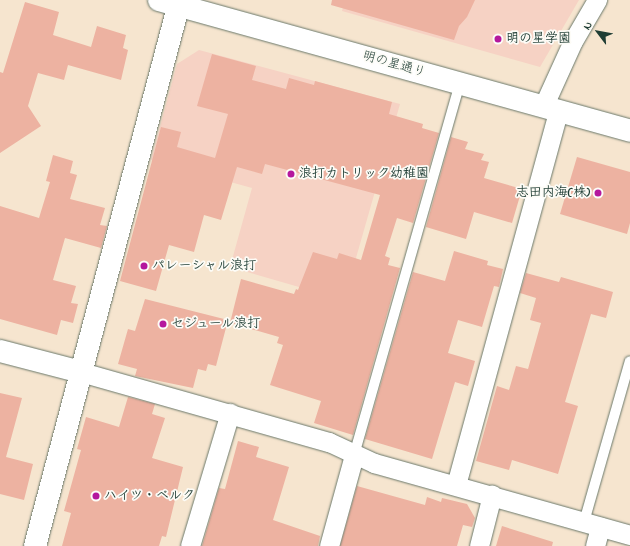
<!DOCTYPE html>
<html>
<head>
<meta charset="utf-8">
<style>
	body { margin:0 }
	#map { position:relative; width:630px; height:546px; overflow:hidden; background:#f6e5cf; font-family:"Indie Flower","Klee One",sans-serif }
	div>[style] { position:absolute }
	.built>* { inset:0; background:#f6d2c4 }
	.building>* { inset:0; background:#edb2a1 }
	.roads { filter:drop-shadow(0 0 1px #6a786a) drop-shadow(0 0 1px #6a786a) }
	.service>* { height:10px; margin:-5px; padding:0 5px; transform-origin:5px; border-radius:5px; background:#fff }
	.minor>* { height:19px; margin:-9.5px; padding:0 9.5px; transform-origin:9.5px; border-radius:9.5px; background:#fff }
	.tertiary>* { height:22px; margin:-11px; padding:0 11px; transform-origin:11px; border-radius:11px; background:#fff }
	.dots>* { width:11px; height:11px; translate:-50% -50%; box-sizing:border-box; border:2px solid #fdfcf7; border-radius:50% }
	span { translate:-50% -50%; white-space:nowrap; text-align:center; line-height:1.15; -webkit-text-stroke:3.5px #fdfcf7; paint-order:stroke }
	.poi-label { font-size:13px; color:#1f3d34; font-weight:700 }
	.left { translate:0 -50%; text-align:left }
	.right { translate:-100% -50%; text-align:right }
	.street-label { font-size:13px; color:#1f3d34 }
	.north { position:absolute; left:578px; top:12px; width:40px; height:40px; -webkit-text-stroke:3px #fdfcf7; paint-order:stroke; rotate:302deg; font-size:11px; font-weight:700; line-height:16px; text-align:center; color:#1f3d34 }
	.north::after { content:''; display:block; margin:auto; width:14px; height:18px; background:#1f3d34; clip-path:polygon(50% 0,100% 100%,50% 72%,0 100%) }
</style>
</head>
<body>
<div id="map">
	<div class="built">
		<i style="clip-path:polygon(345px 0,579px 0,540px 67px,342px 11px)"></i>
		<i style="clip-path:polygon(199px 50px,400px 104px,344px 300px,230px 267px,252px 188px,151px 160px,177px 64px)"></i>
	</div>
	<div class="building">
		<i style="clip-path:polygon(332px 0,475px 0,467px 17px,459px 26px,454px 40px,331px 5px)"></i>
		<i style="clip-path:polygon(25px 2px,59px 12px,53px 35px,91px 47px,97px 26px,126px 35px,123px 48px,128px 50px,121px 80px,68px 65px,64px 80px,38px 73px,28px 106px,41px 126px,0 153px,0 72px,3px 73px)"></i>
		<i style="clip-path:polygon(212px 54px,256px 66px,252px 80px,286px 89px,289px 78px,314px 85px,315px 81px,392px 102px,389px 114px,423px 124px,422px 128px,439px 133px,413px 223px,397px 218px,385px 256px,390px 258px,388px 265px,400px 268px,353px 435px,314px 423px,321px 401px,270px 385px,283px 345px,277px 343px,279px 337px,230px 323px,241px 279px,294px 294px,296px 289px,298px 290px,313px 252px,337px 259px,339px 253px,361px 260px,380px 195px,265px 164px,262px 174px,237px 167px,221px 220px,204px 215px,194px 252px,169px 245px,156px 291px,120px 281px,161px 127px,181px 132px,177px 147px,215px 158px,228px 114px,197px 106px)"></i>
		<i style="clip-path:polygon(451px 137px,468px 142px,465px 149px,484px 154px,481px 160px,489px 162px,484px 178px,522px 189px,512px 223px,474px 212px,466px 239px,426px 227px)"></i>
		<i style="clip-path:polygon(53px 155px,73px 161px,70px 173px,77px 175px,70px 199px,105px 208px,100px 225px,107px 226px,101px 248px,65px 238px,53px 280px,76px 286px,71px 303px,78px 304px,73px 323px,61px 320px,57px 335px,0 319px,0 206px,39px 218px,50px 182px,46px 181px)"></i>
		<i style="clip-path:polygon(577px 157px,630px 172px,630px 223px,627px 234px,560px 214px)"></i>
		<i style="clip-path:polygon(454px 251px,488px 261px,487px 265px,503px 269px,499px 287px,494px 286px,482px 327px,458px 320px,448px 353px,475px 361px,468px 386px,455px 382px,432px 459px,365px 439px,413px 272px,445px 281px)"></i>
		<i style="clip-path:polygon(526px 273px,559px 282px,561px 277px,613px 292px,606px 318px,591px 314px,565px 402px,578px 406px,558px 474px,512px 460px,509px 470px,476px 461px,497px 386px,509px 390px,516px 366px,528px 369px,541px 323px,530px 320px,536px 298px,520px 293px)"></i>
		<i style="clip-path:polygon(145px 299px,228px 320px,216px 366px,208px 364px,206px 371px,198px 369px,193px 388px,135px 376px,137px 369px,118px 364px,128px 329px,135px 331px)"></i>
		<i style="clip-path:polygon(0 393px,22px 398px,6px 457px,33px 464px,24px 500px,0 494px)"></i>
		<i style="clip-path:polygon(128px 397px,155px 404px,152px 414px,165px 418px,152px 458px,183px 467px,166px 537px,162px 536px,159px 546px,62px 546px,71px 513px,64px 511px,81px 450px,77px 449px,86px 417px,119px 427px)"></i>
		<i style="clip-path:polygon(238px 441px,259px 447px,256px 457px,289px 467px,273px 520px,320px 536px,318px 546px,202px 546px,219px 488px,225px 489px)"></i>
		<i style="clip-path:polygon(357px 486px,425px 505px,427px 497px,441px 502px,442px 498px,467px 504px,475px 518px,472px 527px,463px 525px,457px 546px,340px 546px)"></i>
		<i style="clip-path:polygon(502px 526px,553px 542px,552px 546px,496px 546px)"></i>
	</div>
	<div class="roads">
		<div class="service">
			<i style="left:354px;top:455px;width:387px;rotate:-74.1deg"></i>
			<i style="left:584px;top:522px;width:167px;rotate:-74.1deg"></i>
		</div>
		<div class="minor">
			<i style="left:543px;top:107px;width:72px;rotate:-65.6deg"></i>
			<i style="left:573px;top:41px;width:48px;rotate:-59.7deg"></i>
			<i style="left:81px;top:372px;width:258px;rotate:15.8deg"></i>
			<i style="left:329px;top:442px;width:50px;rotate:25deg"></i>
			<i style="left:374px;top:463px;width:266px;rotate:15.7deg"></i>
			<i style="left:456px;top:485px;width:388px;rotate:-74.7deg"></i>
			<i style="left:190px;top:546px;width:139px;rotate:-73.3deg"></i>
			<i style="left:329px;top:546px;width:94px;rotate:-74.6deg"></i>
			<i style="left:479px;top:546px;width:53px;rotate:-75.7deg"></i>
			<i style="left:595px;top:546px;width:20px;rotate:-75deg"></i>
		</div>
		<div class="tertiary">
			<i style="left:159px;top:0;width:489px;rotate:15.5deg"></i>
			<i style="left:0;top:351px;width:84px;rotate:14.5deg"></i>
			<i style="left:35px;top:546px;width:565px;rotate:-75.13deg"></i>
		</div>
	</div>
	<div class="dots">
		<i style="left:498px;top:39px;background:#b5179e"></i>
		<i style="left:291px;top:174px;background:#b5179e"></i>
		<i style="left:598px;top:193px;background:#b5179e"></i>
		<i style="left:144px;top:266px;background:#b5179e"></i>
		<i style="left:163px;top:324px;background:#b5179e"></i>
		<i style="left:96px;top:496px;background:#b5179e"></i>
	</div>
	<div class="poi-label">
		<span class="left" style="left:506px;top:39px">明の星学園</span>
		<span class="left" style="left:299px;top:174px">浪打カトリック幼稚園</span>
		<span class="right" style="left:590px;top:193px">志田内海(株)</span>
		<span class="left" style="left:152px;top:266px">パレーシャル浪打</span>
		<span class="left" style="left:171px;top:324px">セジュール浪打</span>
		<span class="left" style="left:104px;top:496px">ハイツ・ベルク</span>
	</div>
	<div class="street-label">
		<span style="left:394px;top:65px;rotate:16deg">明の星通り</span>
	</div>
	<div class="north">N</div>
</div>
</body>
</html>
